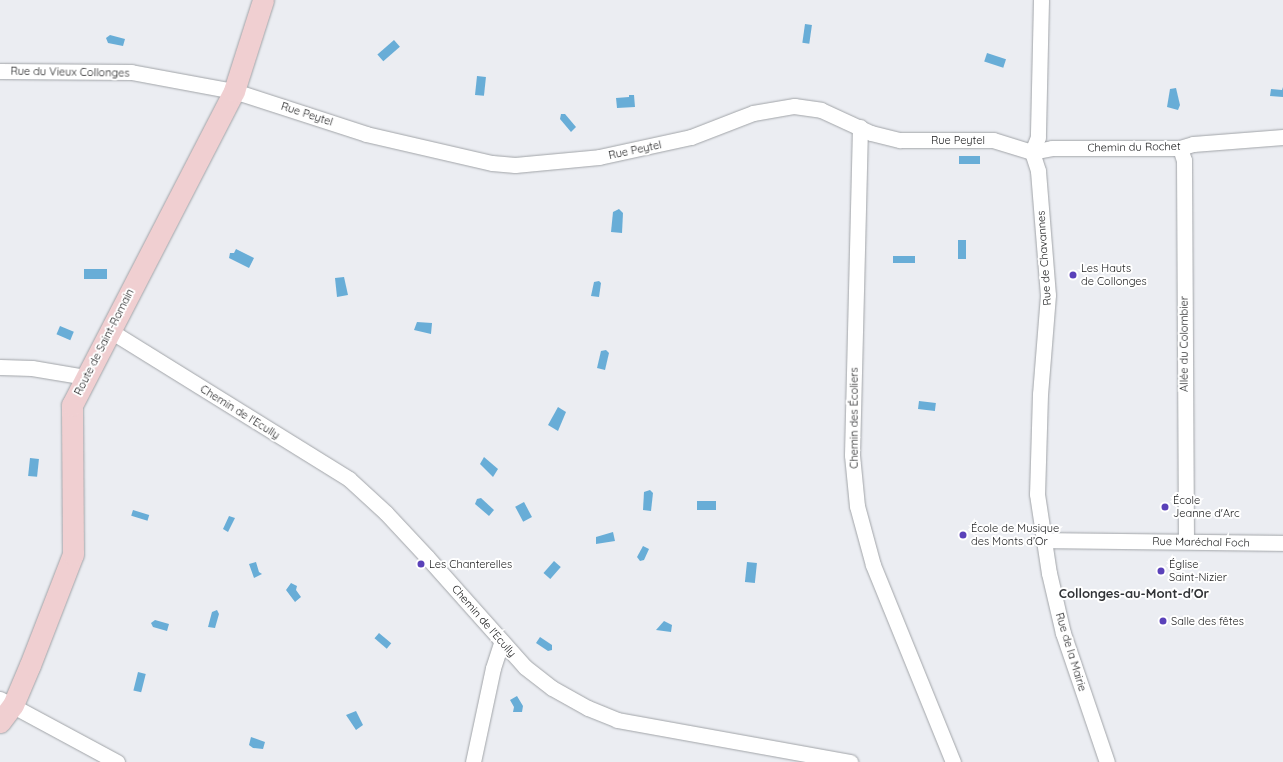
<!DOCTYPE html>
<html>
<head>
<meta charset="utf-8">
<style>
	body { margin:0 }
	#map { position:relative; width:1283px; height:762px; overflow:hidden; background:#ebedf2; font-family:Quicksand,sans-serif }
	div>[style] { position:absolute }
	.water>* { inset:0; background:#68add7; transform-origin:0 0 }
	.roads { filter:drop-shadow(0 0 1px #a1a4a8) drop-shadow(0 0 1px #a1a4a8) }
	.minor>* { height:15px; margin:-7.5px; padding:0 7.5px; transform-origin:7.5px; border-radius:7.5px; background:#fff }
	.secondary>* { height:21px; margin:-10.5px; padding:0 10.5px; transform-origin:10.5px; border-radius:10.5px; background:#f0cfd1 }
	.dots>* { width:11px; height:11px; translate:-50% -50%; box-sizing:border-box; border:2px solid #fff; border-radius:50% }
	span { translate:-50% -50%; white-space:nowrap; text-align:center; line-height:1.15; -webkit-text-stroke:4px #fff; paint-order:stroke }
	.street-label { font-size:11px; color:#202122 }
	.poi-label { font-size:11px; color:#202122 }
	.left { translate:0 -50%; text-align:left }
	.quarter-label { font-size:13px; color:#323437; font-weight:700 }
</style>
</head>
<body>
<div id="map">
	<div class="water">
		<i style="left:805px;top:24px;width:7px;height:19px;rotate:8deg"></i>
		<i style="clip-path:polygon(110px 35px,125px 39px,123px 46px,108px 43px,106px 38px)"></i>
		<i style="left:394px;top:40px;width:9px;height:22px;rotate:49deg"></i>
		<i style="left:987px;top:53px;width:20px;height:9px;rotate:18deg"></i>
		<i style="left:477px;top:76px;width:9px;height:19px;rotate:6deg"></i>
		<i style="clip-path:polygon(1283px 87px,1283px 97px,1270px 96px,1271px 89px,1282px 90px)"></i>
		<i style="clip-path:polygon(1176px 88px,1180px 105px,1178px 110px,1167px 107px,1170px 89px)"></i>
		<i style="clip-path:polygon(629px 95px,634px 95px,635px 107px,617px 108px,616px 98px,629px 97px)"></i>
		<i style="clip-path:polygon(561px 114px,565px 114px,576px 127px,571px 132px,560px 119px)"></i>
		<i style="left:959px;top:156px;width:21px;height:8px"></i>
		<i style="clip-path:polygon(619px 209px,623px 213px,622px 233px,611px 232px,613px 212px)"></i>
		<i style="left:958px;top:240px;width:8px;height:19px"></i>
		<i style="clip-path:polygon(236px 249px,254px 258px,249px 268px,229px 258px,230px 253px,234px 253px)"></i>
		<i style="left:893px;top:256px;width:22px;height:7px"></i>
		<i style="left:107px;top:269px;width:10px;height:23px;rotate:90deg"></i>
		<i style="clip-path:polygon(344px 277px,348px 295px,337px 297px,335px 278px)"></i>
		<i style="clip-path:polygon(599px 281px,601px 283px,599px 297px,591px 296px,594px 282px)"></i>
		<i style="clip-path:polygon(417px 322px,432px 323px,431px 334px,414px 330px)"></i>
		<i style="left:60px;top:326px;width:15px;height:9px;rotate:23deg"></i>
		<i style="clip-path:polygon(606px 350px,609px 353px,605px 370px,597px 368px,601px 351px)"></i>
		<i style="left:919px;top:401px;width:17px;height:8px;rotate:7deg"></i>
		<i style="clip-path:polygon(558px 407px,566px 412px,558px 431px,548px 425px)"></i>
		<i style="clip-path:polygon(484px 457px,498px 469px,493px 477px,480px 464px)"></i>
		<i style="left:30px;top:458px;width:9px;height:18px;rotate:6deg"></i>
		<i style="clip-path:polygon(650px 490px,653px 493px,651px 511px,643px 510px,644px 492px)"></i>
		<i style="clip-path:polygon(481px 498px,494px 510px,489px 516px,475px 504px,477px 499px)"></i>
		<i style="left:716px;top:501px;width:9px;height:19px;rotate:90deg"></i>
		<i style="left:524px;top:502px;width:17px;height:10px;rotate:62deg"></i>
		<i style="left:133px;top:510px;width:17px;height:6px;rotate:17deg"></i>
		<i style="clip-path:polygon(229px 516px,235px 518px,228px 532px,223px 529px)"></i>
		<i style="clip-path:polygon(613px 532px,615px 541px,596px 544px,596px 537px)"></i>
		<i style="clip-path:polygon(643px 546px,649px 549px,644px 560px,640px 561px,637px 557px)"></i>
		<i style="left:554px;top:561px;width:9px;height:16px;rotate:41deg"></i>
		<i style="clip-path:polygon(256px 562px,259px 572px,262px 574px,254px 578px,249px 564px)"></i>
		<i style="left:747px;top:562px;width:10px;height:20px;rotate:6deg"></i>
		<i style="clip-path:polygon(291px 583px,297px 586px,296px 590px,301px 597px,295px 602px,286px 590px)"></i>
		<i style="clip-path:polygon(217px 610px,219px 614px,215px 628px,208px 627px,212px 612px)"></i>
		<i style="clip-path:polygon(155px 620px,169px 624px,167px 631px,153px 627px,151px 623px)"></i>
		<i style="clip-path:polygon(664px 621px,672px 625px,671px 632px,656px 630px)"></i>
		<i style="left:379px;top:633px;width:16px;height:7px;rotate:40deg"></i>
		<i style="clip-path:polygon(540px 637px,552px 645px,552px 650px,548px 651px,536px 643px)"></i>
		<i style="left:138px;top:672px;width:8px;height:19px;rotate:14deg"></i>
		<i style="clip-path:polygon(517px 696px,523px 706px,522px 712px,513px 712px,514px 707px,510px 700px)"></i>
		<i style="clip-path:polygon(356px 711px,363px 725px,356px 730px,346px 715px)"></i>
		<i style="clip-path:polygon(251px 737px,265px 742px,263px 749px,253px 748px,249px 745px)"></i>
	</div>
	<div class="roads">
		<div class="minor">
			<i style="left:1041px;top:0;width:137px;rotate:91.3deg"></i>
			<i style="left:1038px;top:137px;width:16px;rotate:112deg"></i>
			<i style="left:1032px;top:152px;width:20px;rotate:72deg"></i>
			<i style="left:1038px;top:171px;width:124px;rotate:85.4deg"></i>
			<i style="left:1048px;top:295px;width:99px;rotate:94.6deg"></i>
			<i style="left:1040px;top:394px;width:100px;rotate:91.7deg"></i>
			<i style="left:1037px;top:494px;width:80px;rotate:81.4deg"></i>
			<i style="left:1049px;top:573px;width:62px;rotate:76.9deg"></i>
			<i style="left:1063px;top:633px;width:136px;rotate:71.2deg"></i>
			<i style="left:0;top:71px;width:131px;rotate:0.4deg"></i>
			<i style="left:131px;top:72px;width:105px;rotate:10.5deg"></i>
			<i style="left:234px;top:91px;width:139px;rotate:18deg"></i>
			<i style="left:366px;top:134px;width:129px;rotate:13deg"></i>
			<i style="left:492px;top:163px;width:23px;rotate:5deg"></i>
			<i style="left:515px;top:165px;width:84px;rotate:-5.4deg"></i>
			<i style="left:599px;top:157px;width:94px;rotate:-12.3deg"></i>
			<i style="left:691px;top:137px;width:66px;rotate:-21.2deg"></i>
			<i style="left:753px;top:113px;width:42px;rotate:-9.7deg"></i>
			<i style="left:794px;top:106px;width:27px;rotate:8deg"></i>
			<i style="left:821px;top:110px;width:55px;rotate:24.7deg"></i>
			<i style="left:871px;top:133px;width:30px;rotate:14deg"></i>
			<i style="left:900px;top:140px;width:93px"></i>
			<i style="left:993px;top:140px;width:41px;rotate:17.1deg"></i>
			<i style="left:860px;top:127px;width:328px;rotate:91.4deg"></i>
			<i style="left:852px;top:455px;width:51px;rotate:84.4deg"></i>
			<i style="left:857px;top:506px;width:61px;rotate:74.8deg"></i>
			<i style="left:873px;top:565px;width:213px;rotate:67.9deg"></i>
			<i style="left:1180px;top:148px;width:13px;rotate:72deg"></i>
			<i style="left:1184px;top:160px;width:381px;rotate:89.7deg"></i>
			<i style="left:1032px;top:152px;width:20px;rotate:-11deg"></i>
			<i style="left:1052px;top:148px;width:128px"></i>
			<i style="left:1180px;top:148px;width:14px;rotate:-17deg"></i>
			<i style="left:1193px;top:144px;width:90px;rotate:-4.4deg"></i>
			<i style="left:109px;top:330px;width:282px;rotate:31.8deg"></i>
			<i style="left:349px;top:479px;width:50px;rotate:42.6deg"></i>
			<i style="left:386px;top:513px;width:60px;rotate:47deg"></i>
			<i style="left:427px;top:557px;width:147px;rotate:48.3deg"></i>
			<i style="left:525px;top:667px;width:34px;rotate:38deg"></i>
			<i style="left:552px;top:688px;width:41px;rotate:29.1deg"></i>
			<i style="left:588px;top:708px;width:31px;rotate:22deg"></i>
			<i style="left:617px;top:720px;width:237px;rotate:10.2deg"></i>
			<i style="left:0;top:367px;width:32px;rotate:2deg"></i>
			<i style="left:32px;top:368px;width:55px;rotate:9.5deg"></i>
			<i style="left:1044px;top:540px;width:239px;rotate:0.7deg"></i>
			<i style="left:0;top:699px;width:133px;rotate:28.3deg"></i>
			<i style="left:473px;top:762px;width:96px;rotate:-78deg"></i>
			<i style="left:493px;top:668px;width:28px;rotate:-72deg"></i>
		</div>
		<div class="secondary">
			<i style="left:0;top:722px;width:21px;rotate:-53deg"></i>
			<i style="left:13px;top:705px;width:43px;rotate:-67deg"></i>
			<i style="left:30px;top:665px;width:119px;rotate:-68.8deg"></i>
			<i style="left:73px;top:554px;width:149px;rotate:-90.4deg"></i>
			<i style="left:72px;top:405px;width:353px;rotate:-62.7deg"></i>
			<i style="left:234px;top:91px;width:96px;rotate:-72.3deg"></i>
		</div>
	</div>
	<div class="dots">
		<i style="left:1073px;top:275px;background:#5a41b9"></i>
		<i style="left:1165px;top:507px;background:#5a41b9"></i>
		<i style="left:963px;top:535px;background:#5a41b9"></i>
		<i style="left:421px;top:564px;background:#5a41b9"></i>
		<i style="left:1161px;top:571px;background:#5a41b9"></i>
		<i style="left:1163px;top:621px;background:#5a41b9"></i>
	</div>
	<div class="street-label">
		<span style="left:70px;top:72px;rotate:1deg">Rue du Vieux Collonges</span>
		<span style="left:307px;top:114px;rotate:18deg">Rue Peytel</span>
		<span style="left:958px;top:140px">Rue Peytel</span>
		<span style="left:1134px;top:147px;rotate:-1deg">Chemin du Rochet</span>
		<span style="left:635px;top:150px;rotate:-12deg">Rue Peytel</span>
		<span style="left:1044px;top:258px;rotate:-94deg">Rue de Chavannes</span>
		<span style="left:104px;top:342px;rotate:-63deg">Route de Saint-Romain</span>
		<span style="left:1184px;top:344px;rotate:-90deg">Allée du Colombier</span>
		<span style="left:240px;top:412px;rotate:32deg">Chemin de l'Ecully</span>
		<span style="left:854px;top:418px;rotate:-90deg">Chemin des Écoliers</span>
		<span style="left:1201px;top:542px;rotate:1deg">Rue Maréchal Foch</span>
		<span style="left:484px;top:621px;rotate:49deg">Chemin de l'Ecully</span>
		<span style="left:1071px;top:652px;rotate:73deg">Rue de la Mairie</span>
	</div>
	<div class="poi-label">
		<span class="left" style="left:1081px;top:275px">Les Hauts<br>de Collonges</span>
		<span class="left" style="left:1173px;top:507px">École<br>Jeanne d'Arc</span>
		<span class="left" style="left:971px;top:535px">École de Musique<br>des Monts d’Or</span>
		<span class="left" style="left:429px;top:564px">Les Chanterelles</span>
		<span class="left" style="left:1169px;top:571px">Église<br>Saint-Nizier</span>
		<span class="left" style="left:1171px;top:621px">Salle des fêtes</span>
	</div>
	<div class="quarter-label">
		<span style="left:1134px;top:593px">Collonges-au-Mont-d'Or</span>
	</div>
</div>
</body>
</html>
